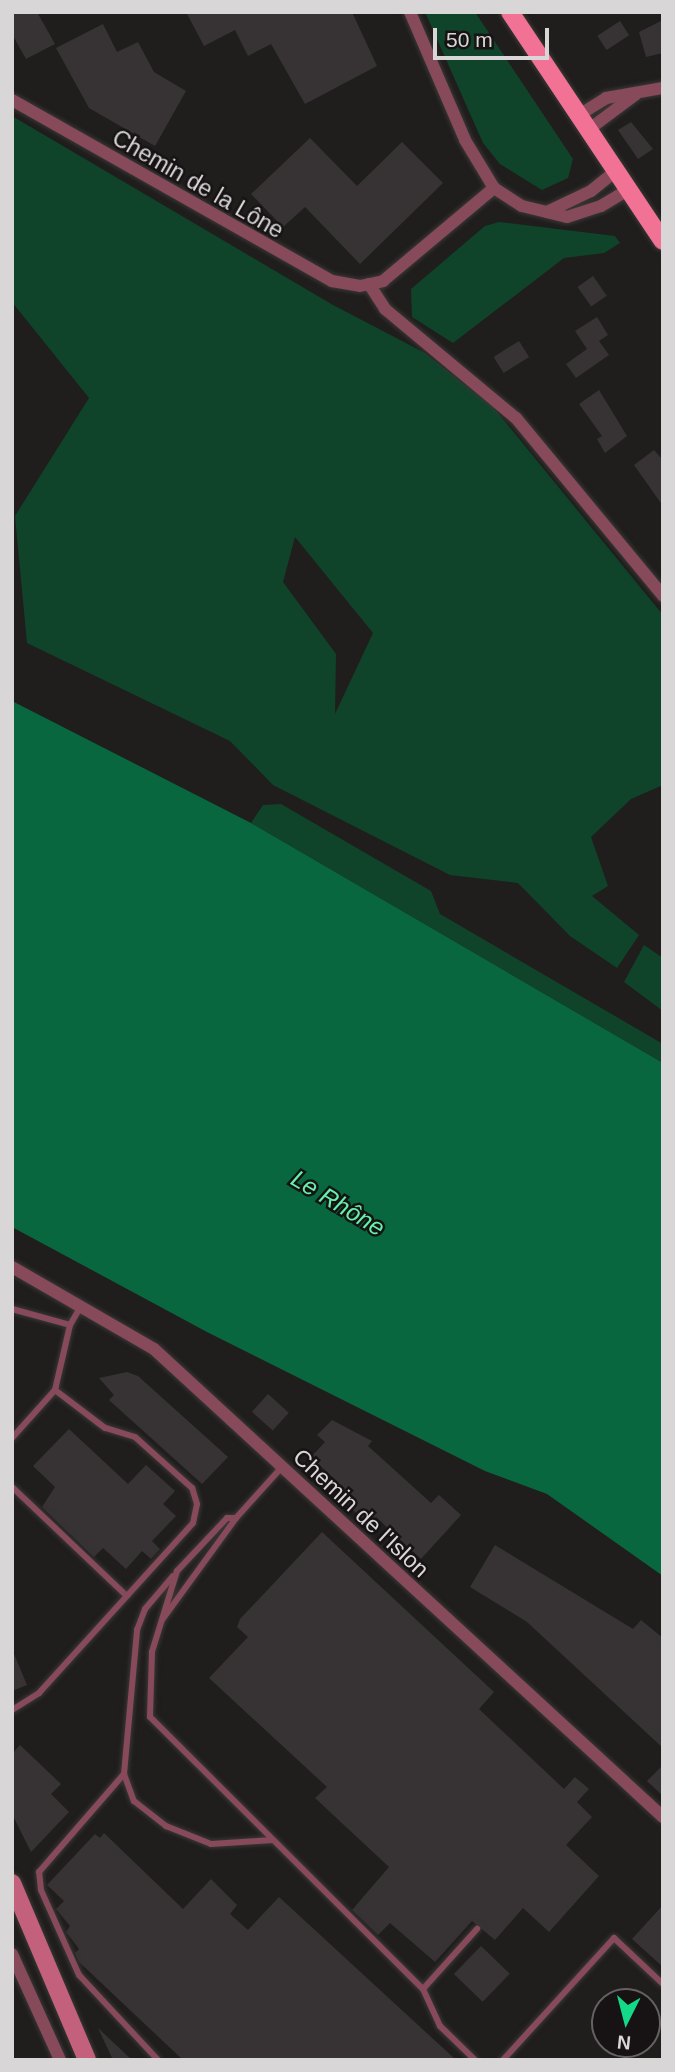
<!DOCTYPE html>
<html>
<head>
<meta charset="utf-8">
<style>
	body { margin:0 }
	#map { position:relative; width:675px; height:2072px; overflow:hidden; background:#201d1d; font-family:Arial,sans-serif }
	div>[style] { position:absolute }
	.green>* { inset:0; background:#0f442b }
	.water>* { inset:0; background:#08673f }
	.building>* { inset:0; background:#373334; transform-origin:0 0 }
	.roads { filter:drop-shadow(0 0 2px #3a3737) drop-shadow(0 0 2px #3a3737) }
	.service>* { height:6px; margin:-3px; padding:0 3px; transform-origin:3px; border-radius:3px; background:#874a5a }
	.minor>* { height:12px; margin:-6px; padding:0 6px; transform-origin:6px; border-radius:6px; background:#874a5a }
	.secondary>* { height:18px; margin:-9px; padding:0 9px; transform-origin:9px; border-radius:9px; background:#c3617c }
	.primary>* { height:18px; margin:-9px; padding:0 9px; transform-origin:9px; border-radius:9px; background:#f27296 }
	span { translate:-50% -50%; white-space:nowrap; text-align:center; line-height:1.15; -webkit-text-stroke:5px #171314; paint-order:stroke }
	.street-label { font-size:23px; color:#d9d6d7 }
	.water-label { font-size:24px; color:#65f1a9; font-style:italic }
	.frame { position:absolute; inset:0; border:14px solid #d9d6d7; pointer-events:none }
	.north { position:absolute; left:591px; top:1988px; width:70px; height:70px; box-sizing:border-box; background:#171314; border:2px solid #656162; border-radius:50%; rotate:186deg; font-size:19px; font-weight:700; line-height:28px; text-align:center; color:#d9d6d7 }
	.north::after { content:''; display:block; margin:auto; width:24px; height:32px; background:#14d989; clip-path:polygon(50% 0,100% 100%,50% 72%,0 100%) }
	.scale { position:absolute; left:433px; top:28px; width:116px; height:32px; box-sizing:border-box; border:4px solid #d9d6d7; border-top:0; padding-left:9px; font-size:21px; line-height:24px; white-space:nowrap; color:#d9d6d7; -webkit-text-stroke:5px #171314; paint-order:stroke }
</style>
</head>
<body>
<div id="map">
	<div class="green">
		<i style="clip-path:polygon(425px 12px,475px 12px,573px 159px,568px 178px,542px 190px,500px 164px,483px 143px)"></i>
		<i style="clip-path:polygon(evenodd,12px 116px,333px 305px,425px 353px,493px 407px,663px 615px,663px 785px,631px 799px,591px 837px,608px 886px,592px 896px,639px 935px,617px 968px,570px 936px,518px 883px,450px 875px,273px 785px,230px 741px,27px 643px,15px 516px,89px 398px,12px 302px,12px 116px,295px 537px,373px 633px,335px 714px,336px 654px,283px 582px,295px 537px)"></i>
		<i style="clip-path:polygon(499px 222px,615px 236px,620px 243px,604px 253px,564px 258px,453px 343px,412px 317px,411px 289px,485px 226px)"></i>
		<i style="clip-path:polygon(281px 804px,431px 891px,440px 914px,663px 1044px,663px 1063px,251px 823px,263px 805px)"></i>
		<i style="clip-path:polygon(644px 945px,663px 958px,663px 1011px,624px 982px)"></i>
	</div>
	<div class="water">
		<i style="clip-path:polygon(12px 701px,251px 823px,663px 1063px,663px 1576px,547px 1494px,485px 1471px,207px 1332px,12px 1227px)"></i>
	</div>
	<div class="building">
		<i style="clip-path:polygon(12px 12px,37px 12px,55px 44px,26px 59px,12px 34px)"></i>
		<i style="clip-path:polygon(186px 12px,352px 12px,377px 66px,305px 104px,271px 44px,248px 56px,235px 30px,204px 46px)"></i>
		<i style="clip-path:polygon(663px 20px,663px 53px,646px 57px,639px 32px)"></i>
		<i style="left:620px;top:21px;width:17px;height:27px;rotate:57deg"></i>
		<i style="clip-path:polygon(103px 24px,117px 52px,138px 42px,154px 72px,186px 91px,155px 146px,89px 108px,56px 48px)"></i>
		<i style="clip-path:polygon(631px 122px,653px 149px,638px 159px,618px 130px)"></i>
		<i style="clip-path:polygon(310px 138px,357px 186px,402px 142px,443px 183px,360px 264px,305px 207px,283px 227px,251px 194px)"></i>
		<i style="left:593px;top:276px;width:24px;height:19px;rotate:55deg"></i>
		<i style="clip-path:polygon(597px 317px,608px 335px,599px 341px,609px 355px,576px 378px,566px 364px,587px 349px,575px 331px)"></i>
		<i style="left:519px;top:341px;width:19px;height:30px;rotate:58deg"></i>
		<i style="clip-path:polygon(599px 390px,627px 436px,605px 453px,597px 439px,602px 436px,579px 404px)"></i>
		<i style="clip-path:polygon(654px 450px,663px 460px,663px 506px,634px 465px)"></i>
		<i style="clip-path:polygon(127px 1372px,138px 1376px,228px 1457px,202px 1484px,109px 1400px,114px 1395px,99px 1378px)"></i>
		<i style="left:268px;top:1394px;width:28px;height:24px;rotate:42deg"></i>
		<i style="clip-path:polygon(332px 1420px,372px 1441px,368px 1446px,431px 1503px,439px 1495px,461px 1515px,421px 1559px,376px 1517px,369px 1525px,338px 1496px,345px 1489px,311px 1457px,325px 1442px,317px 1435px)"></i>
		<i style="clip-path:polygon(69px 1429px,128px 1484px,146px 1465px,175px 1491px,163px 1504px,176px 1516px,152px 1541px,160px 1549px,151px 1559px,142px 1551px,126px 1569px,103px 1548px,94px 1557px,42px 1507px,55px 1487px,33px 1466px)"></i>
		<i style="clip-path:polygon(322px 1532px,494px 1692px,479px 1709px,564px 1789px,575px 1777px,589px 1789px,577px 1802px,592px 1817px,566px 1845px,599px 1876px,549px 1932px,523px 1908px,495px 1940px,472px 1921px,435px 1962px,390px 1923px,378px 1935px,352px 1910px,389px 1867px,315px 1798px,327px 1787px,209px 1678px,248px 1637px,237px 1627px,240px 1619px)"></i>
		<i style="clip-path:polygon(495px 1545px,633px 1629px,641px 1620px,663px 1638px,663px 1748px,527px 1622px,470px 1587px)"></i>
		<i style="clip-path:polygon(12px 1649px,27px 1685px,12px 1691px)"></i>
		<i style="clip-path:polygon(20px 1745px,61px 1784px,51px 1794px,69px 1812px,31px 1852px,12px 1814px,12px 1754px)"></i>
		<i style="clip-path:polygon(663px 1765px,663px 1796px,647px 1781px)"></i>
		<i style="clip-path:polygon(104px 1833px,183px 1909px,211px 1879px,237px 1905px,230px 1914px,248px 1930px,279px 1897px,456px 2060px,183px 2060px,79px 1962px,75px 1953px,79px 1949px,66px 1932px,70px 1926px,56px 1909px,64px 1901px,47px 1885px,95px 1834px,100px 1838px)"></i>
		<i style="clip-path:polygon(663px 1905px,663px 1967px,632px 1939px)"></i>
		<i style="left:481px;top:1946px;width:40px;height:39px;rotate:44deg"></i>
		<i style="clip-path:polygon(98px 2028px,132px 2060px,113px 2060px)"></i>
	</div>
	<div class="roads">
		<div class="service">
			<i style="left:12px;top:1309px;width:60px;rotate:15.4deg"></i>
			<i style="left:12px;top:1438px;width:64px;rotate:-48.1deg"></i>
			<i style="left:55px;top:1390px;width:67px;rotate:-77deg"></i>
			<i style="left:70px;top:1325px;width:22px;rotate:-60deg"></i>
			<i style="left:12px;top:1487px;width:158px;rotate:43.5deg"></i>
			<i style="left:236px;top:1518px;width:9px;rotate:180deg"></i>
			<i style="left:227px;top:1518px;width:73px;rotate:133.3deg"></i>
			<i style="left:177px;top:1571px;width:85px;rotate:107.2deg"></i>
			<i style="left:152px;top:1652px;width:65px;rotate:91.8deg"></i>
			<i style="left:150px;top:1717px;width:385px;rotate:44.9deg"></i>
			<i style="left:423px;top:1989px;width:41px;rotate:65.3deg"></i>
			<i style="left:440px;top:2026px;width:49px;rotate:44.2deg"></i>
			<i style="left:162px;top:1620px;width:126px;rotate:-54deg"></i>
			<i style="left:236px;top:1518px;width:67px;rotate:-48deg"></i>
			<i style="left:12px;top:1710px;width:32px;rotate:-32deg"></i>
			<i style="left:39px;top:1693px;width:229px;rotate:-47.8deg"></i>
			<i style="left:193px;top:1523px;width:19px;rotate:-78deg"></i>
			<i style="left:197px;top:1504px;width:17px;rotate:-107deg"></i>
			<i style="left:192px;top:1488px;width:76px;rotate:-138.2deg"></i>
			<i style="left:135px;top:1437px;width:31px;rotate:-163deg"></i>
			<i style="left:105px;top:1428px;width:63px;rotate:-142.8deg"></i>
			<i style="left:124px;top:1774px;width:29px;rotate:70deg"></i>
			<i style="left:134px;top:1801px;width:41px;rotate:38deg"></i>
			<i style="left:166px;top:1826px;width:48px;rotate:21.8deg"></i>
			<i style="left:211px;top:1844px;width:62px;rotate:-3.7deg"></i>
			<i style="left:423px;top:1989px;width:81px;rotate:-48deg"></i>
			<i style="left:158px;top:2060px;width:116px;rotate:-132.9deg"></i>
			<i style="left:79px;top:1975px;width:93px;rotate:-114.1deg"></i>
			<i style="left:41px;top:1890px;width:18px;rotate:-96deg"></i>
			<i style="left:39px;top:1872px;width:130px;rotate:-49.1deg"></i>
			<i style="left:124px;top:1774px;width:145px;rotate:-84.8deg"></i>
			<i style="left:137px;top:1630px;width:22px;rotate:-69deg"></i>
			<i style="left:145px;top:1609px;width:43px;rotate:-49.7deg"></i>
			<i style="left:503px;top:2060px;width:165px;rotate:-47.7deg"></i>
			<i style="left:614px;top:1938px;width:67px;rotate:43.2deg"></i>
		</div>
		<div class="minor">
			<i style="left:410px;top:12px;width:139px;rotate:66.7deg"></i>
			<i style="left:465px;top:140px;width:56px;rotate:58.9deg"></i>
			<i style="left:494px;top:188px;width:33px;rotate:33deg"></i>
			<i style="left:522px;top:206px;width:46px;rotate:13.7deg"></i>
			<i style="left:567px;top:217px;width:36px;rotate:-18deg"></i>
			<i style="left:601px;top:206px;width:31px;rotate:-31deg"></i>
			<i style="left:12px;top:100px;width:368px;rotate:29.5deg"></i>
			<i style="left:332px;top:281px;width:28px;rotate:10deg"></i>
			<i style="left:360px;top:286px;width:24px;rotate:-12deg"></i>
			<i style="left:383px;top:281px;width:145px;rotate:-40deg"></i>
			<i style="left:579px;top:115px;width:32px;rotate:-32deg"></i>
			<i style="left:606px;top:98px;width:58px;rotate:-10deg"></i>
			<i style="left:588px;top:130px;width:59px;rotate:-36.7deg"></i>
			<i style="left:547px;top:212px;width:49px;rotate:-25.5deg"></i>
			<i style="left:591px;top:191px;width:32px;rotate:-39deg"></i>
			<i style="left:369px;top:284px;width:30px;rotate:57deg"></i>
			<i style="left:385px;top:309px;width:170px;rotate:39.8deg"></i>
			<i style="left:516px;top:418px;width:231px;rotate:50.4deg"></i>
			<i style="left:12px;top:1267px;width:164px;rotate:30deg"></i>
			<i style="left:154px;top:1349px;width:691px;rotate:42.6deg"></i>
			<i style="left:12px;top:1954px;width:116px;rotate:65.6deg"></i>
		</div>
		<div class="secondary">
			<i style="left:12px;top:1883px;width:192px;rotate:67deg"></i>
		</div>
		<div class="primary">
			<i style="left:510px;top:12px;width:275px;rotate:56.3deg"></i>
		</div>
	</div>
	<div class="street-label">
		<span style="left:198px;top:184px;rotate:30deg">Chemin de la Lône</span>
		<span style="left:361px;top:1513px;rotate:43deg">Chemin de l'Islon</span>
	</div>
	<div class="water-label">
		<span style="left:338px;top:1203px;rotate:31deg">Le Rhône</span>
	</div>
	<div class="frame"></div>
	<div class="north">N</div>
	<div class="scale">50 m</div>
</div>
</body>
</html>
